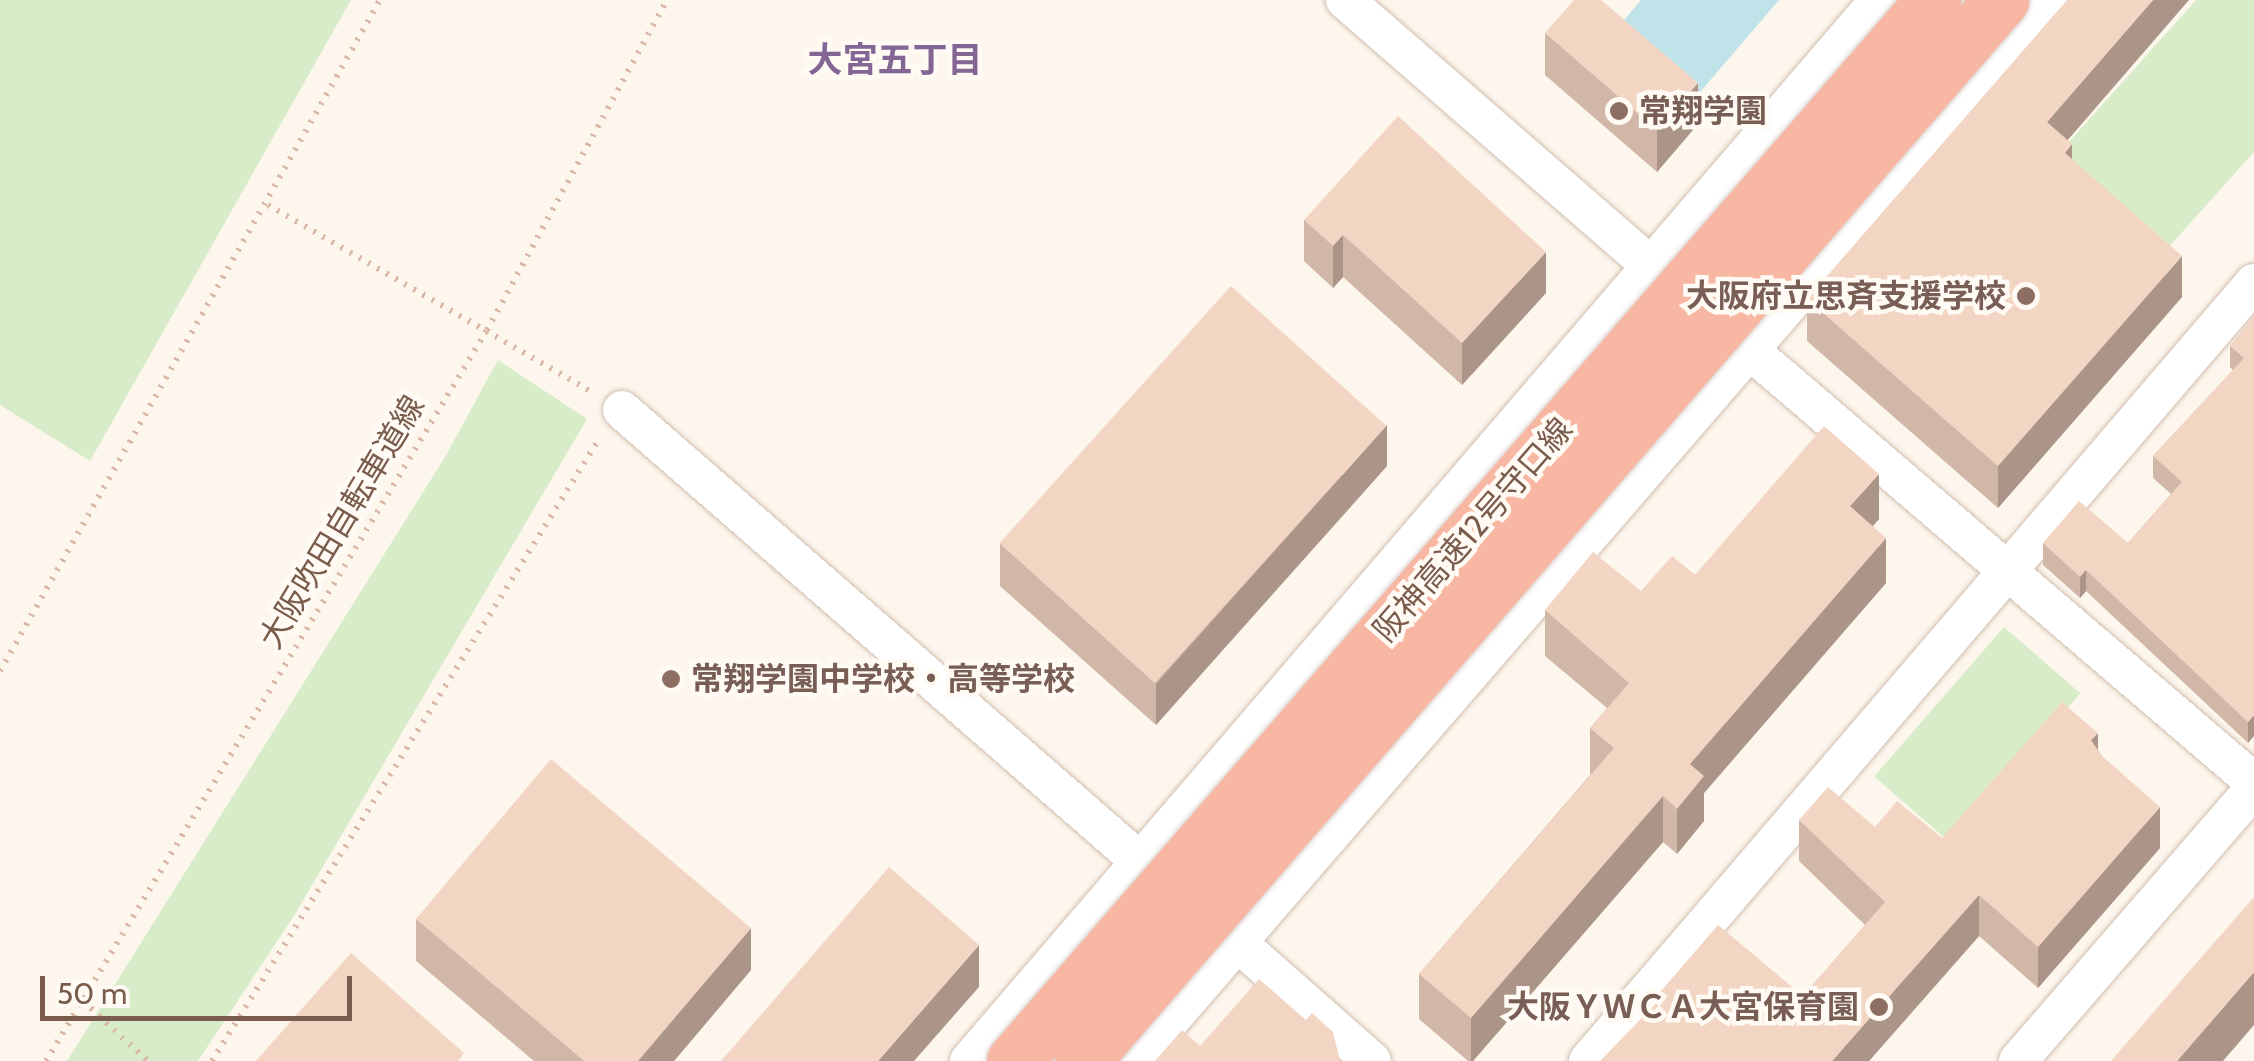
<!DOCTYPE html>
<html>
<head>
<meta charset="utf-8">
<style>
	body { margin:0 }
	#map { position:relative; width:2254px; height:1061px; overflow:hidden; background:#fdf6ec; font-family:Cabin,"Noto Sans JP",sans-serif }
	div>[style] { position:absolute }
	.green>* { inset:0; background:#d8ecc9; transform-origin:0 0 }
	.water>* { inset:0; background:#bfe3e8 }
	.path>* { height:6px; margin-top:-3px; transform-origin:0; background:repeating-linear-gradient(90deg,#d9b8a5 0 2.5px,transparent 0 10.5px) }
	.roads { filter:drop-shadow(0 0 2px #d1beb0) drop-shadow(0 0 2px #d1beb0) }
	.street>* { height:38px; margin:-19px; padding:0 19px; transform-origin:19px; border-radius:19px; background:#fff }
	.bridges { filter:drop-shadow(0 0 2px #dad1cd) drop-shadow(0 0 2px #dad1cd) }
	.highway-bridge>* { height:55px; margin:-27.5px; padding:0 27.5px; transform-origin:27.5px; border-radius:27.5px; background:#f7b7a3 }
	.wall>* { inset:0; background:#d1b7a8 }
	.shaded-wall>* { inset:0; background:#aa9588 }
	.building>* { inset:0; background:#f3d5c3; transform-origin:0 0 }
	.dots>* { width:28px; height:28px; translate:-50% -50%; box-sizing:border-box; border:5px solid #fffaf3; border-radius:50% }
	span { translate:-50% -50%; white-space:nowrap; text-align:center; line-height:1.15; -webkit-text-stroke:9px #fffaf3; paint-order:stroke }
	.education-label { font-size:32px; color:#785e54; font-weight:700 }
	.left { translate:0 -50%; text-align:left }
	.right { translate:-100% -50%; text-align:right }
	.street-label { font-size:32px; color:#7a5c4d }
	.neighbourhood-label { font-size:35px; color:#846695; font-weight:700 }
	.scale { position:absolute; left:40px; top:976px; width:312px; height:45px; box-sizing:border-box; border:5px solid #7a5c4d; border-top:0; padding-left:12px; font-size:30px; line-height:35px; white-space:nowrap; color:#7a5c4d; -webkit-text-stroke:8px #fffaf3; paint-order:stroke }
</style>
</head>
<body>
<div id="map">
	<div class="green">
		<i style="clip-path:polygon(0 0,351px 0,90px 461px,0 405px)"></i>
		<i style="clip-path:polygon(2196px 0,2254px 0,2254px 152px,2158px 259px,2051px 162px)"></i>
		<i style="clip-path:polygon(498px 360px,587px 419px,295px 914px,198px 1061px,67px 1061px,445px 457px)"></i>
		<i style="left:2004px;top:627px;width:101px;height:198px;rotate:41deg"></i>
	</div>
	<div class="water">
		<i style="clip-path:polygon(1641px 0,1779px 0,1683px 112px,1604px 44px)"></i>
	</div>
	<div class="path">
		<i style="left:268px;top:205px;width:372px;rotate:30deg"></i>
		<i style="left:0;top:671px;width:771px;rotate:-60.48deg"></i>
		<i style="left:83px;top:1001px;width:88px;rotate:42.7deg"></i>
		<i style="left:46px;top:1061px;width:854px;rotate:-58.9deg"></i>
		<i style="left:487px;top:330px;width:376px;rotate:-61.4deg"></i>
		<i style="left:212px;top:1061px;width:733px;rotate:-58.11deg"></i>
	</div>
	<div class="roads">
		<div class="street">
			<i style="left:1345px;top:0;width:427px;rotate:41deg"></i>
			<i style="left:1732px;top:335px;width:687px;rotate:40.57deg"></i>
			<i style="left:622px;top:410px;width:712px;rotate:41.07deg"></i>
			<i style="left:1221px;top:928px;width:201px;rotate:41.4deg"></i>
			<i style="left:969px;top:1061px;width:1398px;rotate:-49.38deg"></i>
			<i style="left:1135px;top:1061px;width:1402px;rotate:-49.16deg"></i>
			<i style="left:1588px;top:1061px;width:1024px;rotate:-49.44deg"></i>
			<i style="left:2018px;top:1061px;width:360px;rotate:-49.1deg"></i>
		</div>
	</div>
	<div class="bridges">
		<div class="highway-bridge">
			<i style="left:1014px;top:1061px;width:1404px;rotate:-49.1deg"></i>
			<i style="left:1082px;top:1061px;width:1404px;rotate:-49.1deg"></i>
		</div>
	</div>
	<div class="wall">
		<i style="clip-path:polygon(1545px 33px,1698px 124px,1657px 172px,1545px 75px)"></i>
		<i style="clip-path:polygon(2068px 140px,2072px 159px,2182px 297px,1998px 508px,1807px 341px,1807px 299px)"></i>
		<i style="clip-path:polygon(1304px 220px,1546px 293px,1462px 385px,1343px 277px,1333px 288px,1304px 261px)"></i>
		<i style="clip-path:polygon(2254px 317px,2248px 743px,2086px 591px,2080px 598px,2043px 565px,2043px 543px,2128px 543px,2171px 494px,2153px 478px,2153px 456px,2233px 370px,2230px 367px,2230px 346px)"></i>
		<i style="clip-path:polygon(1387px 466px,1156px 725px,1000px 586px,1000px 544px)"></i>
		<i style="clip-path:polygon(1879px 519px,1873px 526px,1886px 583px,1704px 793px,1704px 821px,1677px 854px,1663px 842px,1473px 1061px,1468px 1061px,1419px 1019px,1419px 974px,1591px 774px,1590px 773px,1590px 728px,1607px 708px,1545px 656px,1545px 610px,1641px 591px)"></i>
		<i style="clip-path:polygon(2098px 750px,2160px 848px,2038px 988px,1979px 936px,1869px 1061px,1660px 999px,1660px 992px,1803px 996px,1865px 925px,1799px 861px,1799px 820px,1875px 827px,1942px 838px)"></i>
		<i style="clip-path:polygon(416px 919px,751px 970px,674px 1061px,534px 1061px,416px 961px)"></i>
	</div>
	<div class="shaded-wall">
		<i style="clip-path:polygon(2153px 0,2189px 0,2047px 164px,2047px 122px)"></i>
		<i style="clip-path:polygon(1698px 83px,1698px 124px,1657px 172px,1657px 130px)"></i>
		<i style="clip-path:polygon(2072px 144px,2072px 186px,2065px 153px)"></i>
		<i style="clip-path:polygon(1343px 235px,1343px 277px,1333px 288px,1333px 246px)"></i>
		<i style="clip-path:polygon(1546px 252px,1546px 293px,1462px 385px,1462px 343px)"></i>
		<i style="clip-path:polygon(2182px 256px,2182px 297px,1998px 508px,1998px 466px)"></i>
		<i style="clip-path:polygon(1387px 425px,1387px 466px,1156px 725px,1156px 684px)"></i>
		<i style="clip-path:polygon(1879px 474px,1879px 519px,1850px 552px,1850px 506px)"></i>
		<i style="clip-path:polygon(1886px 538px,1886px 583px,1704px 793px,1704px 821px,1677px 854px,1677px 809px,1690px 764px)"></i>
		<i style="clip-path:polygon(2086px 570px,2086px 591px,2080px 598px,2080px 577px)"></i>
		<i style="clip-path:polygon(2254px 715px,2254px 736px,2248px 743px,2248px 722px)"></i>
		<i style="clip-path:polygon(2098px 733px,2098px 775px,2091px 740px)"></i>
		<i style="clip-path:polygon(1663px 796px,1663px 842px,1473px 1061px,1471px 1061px,1471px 1018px)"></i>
		<i style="clip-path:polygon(2160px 807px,2160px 848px,2038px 988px,2038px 947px)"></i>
		<i style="clip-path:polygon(1979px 895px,1979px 936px,1869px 1061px,1832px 1061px)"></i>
		<i style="clip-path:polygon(751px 928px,751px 970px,674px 1061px,638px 1061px)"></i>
		<i style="clip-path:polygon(979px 945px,979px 987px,914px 1061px,878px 1061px)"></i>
		<i style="clip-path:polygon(2254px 972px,2254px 1025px,2223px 1061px,2177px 1061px)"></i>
	</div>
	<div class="building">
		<i style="clip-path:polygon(1574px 0,1601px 0,1698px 83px,1657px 130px,1545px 33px)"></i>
		<i style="clip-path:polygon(2067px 0,2153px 0,2047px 122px,2072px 144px,2065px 153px,2182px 256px,1998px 466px,1807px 299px)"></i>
		<i style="clip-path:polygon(1398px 116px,1546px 252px,1462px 343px,1343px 235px,1333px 246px,1304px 220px)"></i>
		<i style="left:1231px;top:286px;width:209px;height:346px;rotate:42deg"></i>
		<i style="clip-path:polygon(2254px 317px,2254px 715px,2248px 722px,2086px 570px,2080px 577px,2043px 543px,2079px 501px,2128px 543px,2182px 482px,2153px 456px,2244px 358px,2230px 346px)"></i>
		<i style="clip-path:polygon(1824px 426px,1879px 474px,1850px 506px,1886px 538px,1690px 764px,1704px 776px,1677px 809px,1663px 796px,1471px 1018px,1419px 974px,1614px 748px,1590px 728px,1629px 683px,1545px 610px,1593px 552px,1641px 591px,1672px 556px,1695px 575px)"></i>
		<i style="clip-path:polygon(2062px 702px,2098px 733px,2091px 740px,2102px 756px,2160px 807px,2038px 947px,1979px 895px,1832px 1061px,1600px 1061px,1664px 995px,1660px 992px,1718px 925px,1803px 996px,1885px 902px,1799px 820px,1828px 787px,1875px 827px,1897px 801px,1942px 838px)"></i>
		<i style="clip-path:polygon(551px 759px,751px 928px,638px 1061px,584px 1061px,416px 919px)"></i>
		<i style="clip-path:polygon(889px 867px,979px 945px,878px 1061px,721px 1061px)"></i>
		<i style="clip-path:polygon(2254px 897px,2254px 972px,2177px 1061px,2111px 1061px)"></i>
		<i style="clip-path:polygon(351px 953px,464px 1053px,458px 1061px,256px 1061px)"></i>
		<i style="clip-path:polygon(1259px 979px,1306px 1020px,1312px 1013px,1333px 1032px,1340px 1061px,1155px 1061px,1182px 1030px,1200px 1046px)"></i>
	</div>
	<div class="dots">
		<i style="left:1619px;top:111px;background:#8d6e63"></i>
		<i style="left:2026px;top:296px;background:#8d6e63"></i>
		<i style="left:671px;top:679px;background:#8d6e63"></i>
		<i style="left:1879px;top:1007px;background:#8d6e63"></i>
	</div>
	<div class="education-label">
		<span class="left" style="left:1639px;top:111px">常翔学園</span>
		<span class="right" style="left:2006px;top:296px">大阪府立思斉支援学校</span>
		<span class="left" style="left:691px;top:679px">常翔学園中学校・高等学校</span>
		<span class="right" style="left:1859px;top:1007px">大阪ＹＷＣＡ大宮保育園</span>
	</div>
	<div class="street-label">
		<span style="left:342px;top:522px;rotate:-59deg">大阪吹田自転車道線</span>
		<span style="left:1473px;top:530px;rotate:-49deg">阪神高速12号守口線</span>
	</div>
	<div class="neighbourhood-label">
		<span style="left:895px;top:60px">大宮五丁目</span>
	</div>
	<div class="scale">50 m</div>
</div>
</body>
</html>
